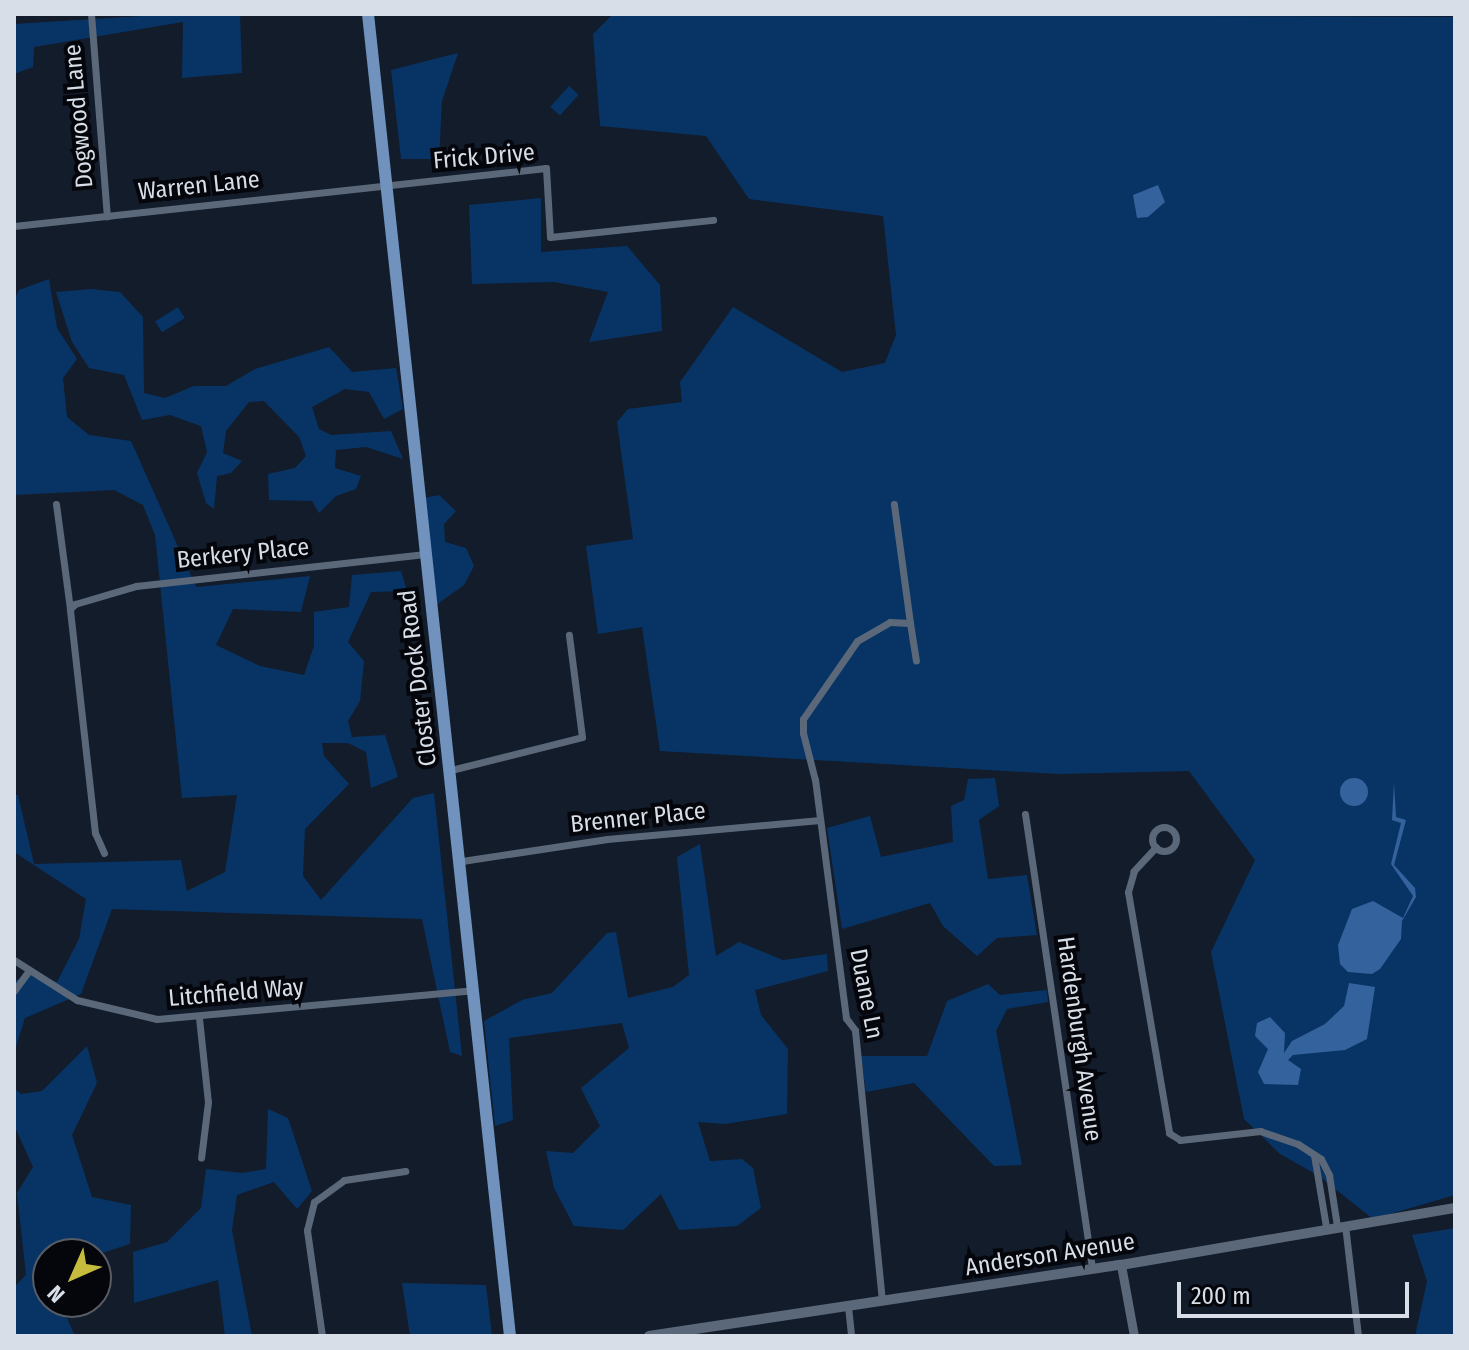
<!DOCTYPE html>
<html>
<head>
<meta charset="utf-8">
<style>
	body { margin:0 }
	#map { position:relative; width:1469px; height:1350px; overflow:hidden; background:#121c2a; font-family:"Fira Sans Condensed",sans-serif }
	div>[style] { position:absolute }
	.green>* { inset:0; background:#083465; transform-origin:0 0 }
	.water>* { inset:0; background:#33629c }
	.round { border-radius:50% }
	.minor>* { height:7px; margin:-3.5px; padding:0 3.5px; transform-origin:3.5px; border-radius:3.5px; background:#5b6879 }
	.minor>.ring { margin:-3.5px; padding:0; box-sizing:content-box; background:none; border:7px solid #5b6879; border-radius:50% }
	.tertiary>* { height:9px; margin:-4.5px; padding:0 4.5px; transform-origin:4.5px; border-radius:4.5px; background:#5b6879 }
	.secondary>* { height:10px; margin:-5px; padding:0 5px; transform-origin:5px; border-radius:5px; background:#5b6879 }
	.primary>* { height:12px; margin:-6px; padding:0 6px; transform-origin:6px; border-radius:6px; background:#7092bd }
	span { translate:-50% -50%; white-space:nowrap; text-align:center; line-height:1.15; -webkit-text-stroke:8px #04060c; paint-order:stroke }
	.street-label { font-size:24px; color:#d7dee7 }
	.frame { position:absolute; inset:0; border:16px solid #d7dee7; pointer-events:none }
	.north { position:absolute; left:32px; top:1238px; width:80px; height:80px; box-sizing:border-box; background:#04060c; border:2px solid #585c64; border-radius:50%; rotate:225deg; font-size:22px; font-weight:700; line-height:32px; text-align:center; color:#d7dee7 }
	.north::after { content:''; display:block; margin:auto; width:28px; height:36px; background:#c5bc3d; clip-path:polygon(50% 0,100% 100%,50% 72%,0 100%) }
	.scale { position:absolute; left:1177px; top:1282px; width:232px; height:36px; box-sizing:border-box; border:4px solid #d7dee7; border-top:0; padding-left:10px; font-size:24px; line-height:28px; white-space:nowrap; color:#d7dee7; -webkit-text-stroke:6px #04060c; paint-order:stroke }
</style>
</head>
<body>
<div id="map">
	<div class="green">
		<i style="clip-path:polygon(174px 14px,240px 14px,242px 73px,182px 78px,183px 22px,34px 47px,33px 67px,14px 74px,14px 24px)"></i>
		<i style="clip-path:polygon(613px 14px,1455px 17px,1455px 1195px,1373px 1219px,1319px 1176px,1280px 1154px,1244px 1119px,1211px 952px,1255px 860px,1189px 771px,1058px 774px,660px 751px,642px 627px,598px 634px,586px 546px,633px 539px,617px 422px,628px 409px,682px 402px,680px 382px,733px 307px,842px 372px,885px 363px,896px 335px,883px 216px,749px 199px,706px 136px,600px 126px,593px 34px)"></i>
		<i style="clip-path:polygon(458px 53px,442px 101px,439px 159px,401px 159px,391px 70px)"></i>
		<i style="left:569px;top:86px;width:13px;height:28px;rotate:42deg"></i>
		<i style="clip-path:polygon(541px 198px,541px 252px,627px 246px,660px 285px,662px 331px,589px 342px,608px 292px,554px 282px,472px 284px,469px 205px)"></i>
		<i style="clip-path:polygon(49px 279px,57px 328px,77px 359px,63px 378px,67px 417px,89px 435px,131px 441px,196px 587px,310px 576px,301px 612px,233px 609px,216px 645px,260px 666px,304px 675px,314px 646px,314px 612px,349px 607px,352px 575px,401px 571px,407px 591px,371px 592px,348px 642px,364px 661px,360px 701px,348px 721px,352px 737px,385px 735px,398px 777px,371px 788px,366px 752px,348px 743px,322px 743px,324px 756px,349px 784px,305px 829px,303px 876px,321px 900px,413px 798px,434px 793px,462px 1056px,450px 1052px,422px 919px,112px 909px,81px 994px,25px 1018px,14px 1053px,14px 981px,35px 973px,57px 982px,79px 939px,86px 899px,14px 852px,14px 795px,18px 795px,34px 864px,181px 860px,187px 891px,225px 872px,237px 795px,182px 798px,155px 535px,143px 505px,114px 490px,14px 495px,14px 300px,19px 290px)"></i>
		<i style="clip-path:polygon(91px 289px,120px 292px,143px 317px,144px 393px,165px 398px,194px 386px,226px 386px,255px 369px,329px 347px,352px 372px,396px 368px,403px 409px,384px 419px,369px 392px,345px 389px,312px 407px,319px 429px,331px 435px,391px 431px,403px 459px,366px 447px,336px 450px,335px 468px,361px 476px,356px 489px,336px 496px,319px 513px,312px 501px,269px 500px,268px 474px,295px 468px,306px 456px,299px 437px,264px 401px,249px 402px,226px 431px,223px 453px,242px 461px,231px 473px,217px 476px,214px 509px,206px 503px,197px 473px,207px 452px,201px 426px,170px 415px,142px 420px,124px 375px,89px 368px,72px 342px,56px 292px)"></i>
		<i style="left:178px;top:307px;width:13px;height:27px;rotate:58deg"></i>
		<i style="clip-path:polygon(439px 495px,456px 511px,444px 524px,445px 542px,466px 548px,474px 566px,464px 585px,436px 605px,423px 498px)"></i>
		<i style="clip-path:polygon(995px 778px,999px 806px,979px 820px,988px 879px,1027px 875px,1037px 935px,997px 938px,977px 956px,943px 926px,930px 903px,842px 929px,827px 828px,870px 816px,881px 857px,953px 842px,951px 806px,964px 800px,968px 779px)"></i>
		<i style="clip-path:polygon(700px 844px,716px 956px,739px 942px,783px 960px,827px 954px,828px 971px,755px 990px,761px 1015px,788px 1049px,787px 1114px,725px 1124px,698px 1122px,710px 1161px,742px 1159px,753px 1168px,761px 1208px,737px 1226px,679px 1230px,661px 1194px,623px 1230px,574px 1226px,554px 1188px,546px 1151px,573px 1153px,600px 1126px,581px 1088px,629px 1048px,622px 1023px,509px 1038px,513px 1120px,495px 1126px,484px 1021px,522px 1000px,552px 993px,607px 933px,616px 932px,628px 998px,673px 987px,689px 975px,677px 857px)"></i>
		<i style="clip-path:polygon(988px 984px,1000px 995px,1047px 990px,1048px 1002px,1007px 1009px,996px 1031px,1022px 1165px,994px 1166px,914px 1083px,866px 1092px,861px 1056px,927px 1056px,947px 1001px)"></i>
		<i style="clip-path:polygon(87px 1046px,97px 1083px,72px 1135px,92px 1197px,131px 1205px,130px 1244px,96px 1255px,48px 1254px,48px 1302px,69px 1302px,65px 1314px,75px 1336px,14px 1336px,14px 1287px,26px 1275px,17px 1193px,33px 1167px,14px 1125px,14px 1088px,21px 1094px,42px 1091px)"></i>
		<i style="clip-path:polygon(268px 1109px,288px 1118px,312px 1191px,297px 1209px,274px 1182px,237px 1195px,232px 1230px,252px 1336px,225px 1336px,218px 1280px,134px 1303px,133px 1252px,167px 1242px,201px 1208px,206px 1169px,242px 1173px,266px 1169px)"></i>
		<i style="clip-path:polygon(1455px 1228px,1455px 1336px,1415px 1336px,1427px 1281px,1412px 1235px)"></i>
		<i style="clip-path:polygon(402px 1283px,486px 1285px,492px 1336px,410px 1336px)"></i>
	</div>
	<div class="water">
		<i style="clip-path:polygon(1158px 185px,1165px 202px,1148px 217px,1137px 218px,1133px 195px)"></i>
		<i class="round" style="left:1340px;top:778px;width:28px;height:28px"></i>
		<i style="clip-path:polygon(1394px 783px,1396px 817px,1406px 820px,1394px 865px,1415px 888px,1416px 897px,1402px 921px,1401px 939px,1380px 969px,1372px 974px,1348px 972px,1340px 964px,1338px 945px,1352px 909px,1373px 901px,1403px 918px,1413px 896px,1391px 864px,1401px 823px,1392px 820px)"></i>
		<i style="clip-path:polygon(1349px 983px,1375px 987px,1367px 1039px,1345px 1050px,1293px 1055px,1288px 1060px,1301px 1069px,1298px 1085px,1264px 1084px,1258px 1072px,1268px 1049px,1255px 1036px,1257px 1023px,1270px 1017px,1285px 1033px,1284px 1053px,1292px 1041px,1325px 1024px,1344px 1006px)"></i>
	</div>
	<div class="minor">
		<i style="left:91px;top:14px;width:203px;rotate:85.5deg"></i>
		<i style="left:14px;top:226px;width:535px;rotate:-6.22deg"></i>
		<i style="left:546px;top:168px;width:69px;rotate:86.7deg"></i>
		<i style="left:550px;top:237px;width:164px;rotate:-6deg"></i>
		<i style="left:56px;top:504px;width:106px;rotate:82.4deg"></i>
		<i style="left:910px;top:623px;width:38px;rotate:81deg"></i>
		<i style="left:451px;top:770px;width:135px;rotate:-14.1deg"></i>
		<i style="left:582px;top:737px;width:103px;rotate:-97.3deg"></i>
		<i style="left:1025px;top:814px;width:460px;rotate:81.6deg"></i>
		<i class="ring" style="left:1152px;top:827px;width:17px;height:17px"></i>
		<i style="left:1156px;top:847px;width:33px;rotate:133deg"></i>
		<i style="left:1134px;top:871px;width:22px;rotate:106deg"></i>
		<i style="left:1128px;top:892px;width:244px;rotate:80.3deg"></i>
		<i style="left:1169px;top:1133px;width:13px;rotate:32deg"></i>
		<i style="left:1180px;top:1140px;width:81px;rotate:-6.4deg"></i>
		<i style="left:1260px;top:1131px;width:40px;rotate:18.9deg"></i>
		<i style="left:1298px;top:1144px;width:27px;rotate:33deg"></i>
		<i style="left:1321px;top:1159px;width:18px;rotate:63deg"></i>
		<i style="left:1329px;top:1175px;width:52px;rotate:81.1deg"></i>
		<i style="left:104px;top:853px;width:22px;rotate:-114deg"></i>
		<i style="left:95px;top:833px;width:225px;rotate:-96.4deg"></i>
		<i style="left:70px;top:609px;width:7px;rotate:-45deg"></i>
		<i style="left:75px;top:604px;width:64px;rotate:-16.4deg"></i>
		<i style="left:136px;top:586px;width:291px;rotate:-6.3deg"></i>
		<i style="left:462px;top:861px;width:147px;rotate:-8.6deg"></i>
		<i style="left:607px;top:839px;width:214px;rotate:-5.1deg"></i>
		<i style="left:14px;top:960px;width:75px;rotate:32.4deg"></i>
		<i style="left:77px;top:1000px;width:82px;rotate:13.4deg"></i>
		<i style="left:157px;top:1019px;width:317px;rotate:-5.2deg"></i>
		<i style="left:14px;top:991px;width:24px;rotate:-54deg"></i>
		<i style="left:199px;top:1018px;width:84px;rotate:83.9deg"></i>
		<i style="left:208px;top:1102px;width:56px;rotate:97.1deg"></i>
		<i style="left:1314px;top:1155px;width:73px;rotate:80.5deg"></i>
		<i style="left:1345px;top:1225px;width:112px;rotate:83.3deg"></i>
		<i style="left:882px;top:1301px;width:272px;rotate:-95.7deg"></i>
		<i style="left:855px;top:1030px;width:15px;rotate:-127deg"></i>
		<i style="left:846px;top:1018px;width:240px;rotate:-97.4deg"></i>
		<i style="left:815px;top:780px;width:49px;rotate:-104.3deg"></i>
		<i style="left:803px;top:733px;width:14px;rotate:-90deg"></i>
		<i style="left:803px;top:719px;width:95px;rotate:-55.3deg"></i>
		<i style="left:857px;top:641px;width:38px;rotate:-30deg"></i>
		<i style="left:890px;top:622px;width:20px;rotate:3deg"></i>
		<i style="left:910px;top:623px;width:120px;rotate:-97.7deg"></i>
		<i style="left:848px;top:1306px;width:30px;rotate:84deg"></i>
		<i style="left:322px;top:1336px;width:107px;rotate:-98.1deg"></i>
		<i style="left:307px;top:1230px;width:29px;rotate:-76deg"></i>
		<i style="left:314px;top:1202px;width:37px;rotate:-36deg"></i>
		<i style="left:344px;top:1180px;width:62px;rotate:-8.4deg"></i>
	</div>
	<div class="tertiary">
		<i style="left:1121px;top:1265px;width:72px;rotate:79.6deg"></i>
	</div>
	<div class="secondary">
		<i style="left:649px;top:1336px;width:477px;rotate:-8.6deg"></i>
		<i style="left:1121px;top:1265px;width:339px;rotate:-9.7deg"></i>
	</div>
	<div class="primary">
		<i style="left:368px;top:14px;width:1330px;rotate:83.87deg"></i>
	</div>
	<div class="street-label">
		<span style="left:79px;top:116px;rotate:-95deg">Dogwood Lane</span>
		<span style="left:484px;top:157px;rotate:-5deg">Frick Drive</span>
		<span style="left:199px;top:186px;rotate:-6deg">Warren Lane</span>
		<span style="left:243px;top:554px;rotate:-6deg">Berkery Place</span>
		<span style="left:418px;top:678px;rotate:-97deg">Closter Dock Road</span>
		<span style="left:638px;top:818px;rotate:-6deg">Brenner Place</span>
		<span style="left:236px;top:993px;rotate:-5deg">Litchfield Way</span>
		<span style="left:866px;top:994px;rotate:79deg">Duane Ln</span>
		<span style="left:1079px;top:1039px;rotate:82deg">Hardenburgh Avenue</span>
		<span style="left:1050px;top:1255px;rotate:-9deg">Anderson Avenue</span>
	</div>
	<div class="frame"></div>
	<div class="north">N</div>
	<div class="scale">200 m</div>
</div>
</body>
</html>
